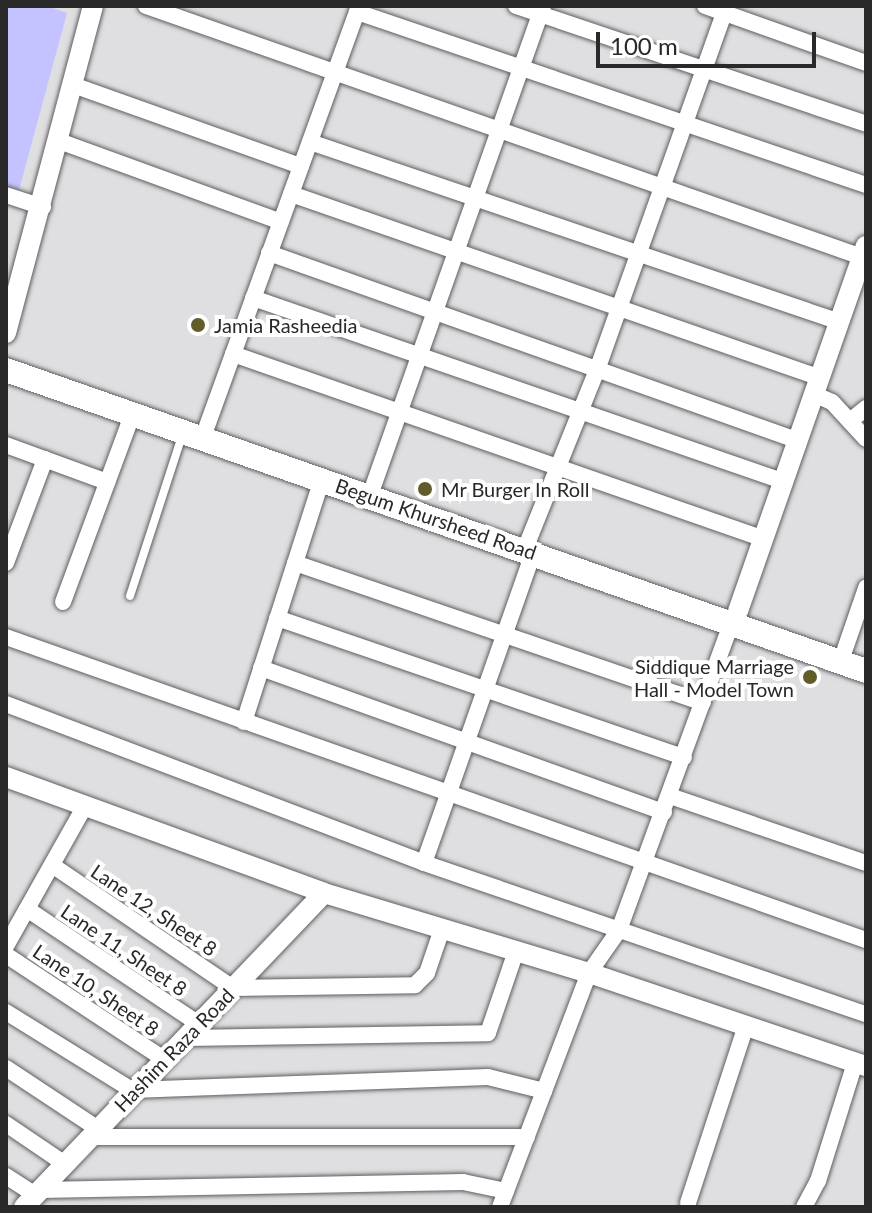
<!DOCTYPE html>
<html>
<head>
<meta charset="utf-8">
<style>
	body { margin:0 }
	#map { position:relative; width:872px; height:1213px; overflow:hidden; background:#dfdfe2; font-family:Lato,sans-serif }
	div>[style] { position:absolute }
	.green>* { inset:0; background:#c4c2ff }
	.roads { filter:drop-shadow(0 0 2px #5e5e61) drop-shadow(0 0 2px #5e5e61) }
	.service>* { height:8px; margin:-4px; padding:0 4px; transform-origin:4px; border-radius:4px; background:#fff }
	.minor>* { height:16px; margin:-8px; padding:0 8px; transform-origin:8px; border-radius:8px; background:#fff }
	.tertiary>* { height:20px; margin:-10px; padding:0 10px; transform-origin:10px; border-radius:10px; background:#fff }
	.secondary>* { height:24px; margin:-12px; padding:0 12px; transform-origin:12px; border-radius:12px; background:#fff }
	.dots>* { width:22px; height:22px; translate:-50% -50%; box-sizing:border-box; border:4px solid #fff; border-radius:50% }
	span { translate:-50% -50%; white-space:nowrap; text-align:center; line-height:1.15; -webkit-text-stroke:8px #fff; paint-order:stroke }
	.poi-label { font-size:20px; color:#29292a }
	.left { translate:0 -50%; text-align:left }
	.right { translate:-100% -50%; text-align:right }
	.street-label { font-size:20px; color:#29292a }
	.frame { position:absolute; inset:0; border:8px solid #29292a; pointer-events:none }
	.scale { position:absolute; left:596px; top:32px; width:220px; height:36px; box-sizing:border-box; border:4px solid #29292a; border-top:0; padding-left:10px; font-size:24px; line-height:28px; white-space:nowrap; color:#29292a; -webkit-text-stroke:6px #fff; paint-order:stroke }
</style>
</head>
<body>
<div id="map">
	<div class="green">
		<i style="clip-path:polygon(6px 6px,47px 6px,67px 13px,19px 190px,6px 186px)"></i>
	</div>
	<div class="roads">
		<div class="service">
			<i style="left:130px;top:596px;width:171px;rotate:-72deg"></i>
		</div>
		<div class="minor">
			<i style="left:146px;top:6px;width:759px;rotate:19.32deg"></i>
			<i style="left:516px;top:6px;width:369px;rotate:18.6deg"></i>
			<i style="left:705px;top:6px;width:171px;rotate:19.5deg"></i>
			<i style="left:357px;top:12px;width:538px;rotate:18.77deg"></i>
			<i style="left:73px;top:85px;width:242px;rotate:19.6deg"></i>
			<i style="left:59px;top:141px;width:236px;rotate:20deg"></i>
			<i style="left:310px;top:142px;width:560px;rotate:18.76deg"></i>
			<i style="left:291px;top:194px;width:561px;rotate:19.15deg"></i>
			<i style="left:6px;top:195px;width:39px;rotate:18deg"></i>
			<i style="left:269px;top:253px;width:562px;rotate:19.53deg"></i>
			<i style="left:253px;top:298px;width:563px;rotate:19.08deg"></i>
			<i style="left:233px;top:354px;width:562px;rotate:19.21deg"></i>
			<i style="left:816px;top:395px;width:17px;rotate:24deg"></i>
			<i style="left:832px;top:402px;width:50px;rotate:47.4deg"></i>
			<i style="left:850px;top:421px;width:21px;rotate:-39deg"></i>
			<i style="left:207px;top:426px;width:447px;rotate:-70.1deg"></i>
			<i style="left:6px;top:445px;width:108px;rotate:20.1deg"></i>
			<i style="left:374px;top:484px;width:507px;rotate:-70.53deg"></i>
			<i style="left:529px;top:539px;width:182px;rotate:-68.1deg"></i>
			<i style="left:597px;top:370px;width:379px;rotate:-70.4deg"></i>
			<i style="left:6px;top:563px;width:111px;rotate:-69.4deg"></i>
			<i style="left:295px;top:563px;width:431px;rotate:18.9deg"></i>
			<i style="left:63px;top:602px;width:202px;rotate:-69.7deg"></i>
			<i style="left:277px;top:618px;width:430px;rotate:18.9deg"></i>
			<i style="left:6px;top:637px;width:912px;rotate:19.41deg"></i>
			<i style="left:845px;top:649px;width:65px;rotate:-71deg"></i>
			<i style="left:261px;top:668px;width:428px;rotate:19.7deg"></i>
			<i style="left:6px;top:704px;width:447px;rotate:20.8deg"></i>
			<i style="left:424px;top:863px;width:467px;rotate:18.9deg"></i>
			<i style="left:244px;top:722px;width:255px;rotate:-72.2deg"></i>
			<i style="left:670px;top:796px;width:207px;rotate:18.9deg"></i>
			<i style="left:424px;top:863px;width:329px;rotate:-70.6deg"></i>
			<i style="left:52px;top:865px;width:219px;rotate:34.2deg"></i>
			<i style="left:233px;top:988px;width:182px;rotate:-0.9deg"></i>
			<i style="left:415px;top:985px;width:17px;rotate:-45deg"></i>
			<i style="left:427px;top:973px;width:46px;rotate:-71.2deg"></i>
			<i style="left:27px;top:909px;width:207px;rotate:33.8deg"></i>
			<i style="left:6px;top:946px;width:161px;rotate:-60.6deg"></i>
			<i style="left:6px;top:955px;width:191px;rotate:33.4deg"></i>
			<i style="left:6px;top:1012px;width:148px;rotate:31.8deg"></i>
			<i style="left:132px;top:1090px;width:356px;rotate:-2.1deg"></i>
			<i style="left:488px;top:1077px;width:58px;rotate:14deg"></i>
			<i style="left:186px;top:1038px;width:302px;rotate:-0.9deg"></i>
			<i style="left:488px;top:1033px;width:87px;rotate:-71.1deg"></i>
			<i style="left:6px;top:1068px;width:110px;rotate:33.5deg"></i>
			<i style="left:6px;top:1124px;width:71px;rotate:34.1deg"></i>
			<i style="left:90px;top:1137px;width:437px"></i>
			<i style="left:6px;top:1176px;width:35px;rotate:33deg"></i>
			<i style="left:40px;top:1190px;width:423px;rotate:-1.1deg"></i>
			<i style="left:463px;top:1182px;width:44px;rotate:11.8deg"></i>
			<i style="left:688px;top:1203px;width:186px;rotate:-71.9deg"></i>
			<i style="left:500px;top:1207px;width:250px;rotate:-69.2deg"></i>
			<i style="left:589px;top:973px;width:52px;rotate:-55.1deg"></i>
			<i style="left:619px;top:930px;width:328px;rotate:-69.9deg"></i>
			<i style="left:804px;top:1207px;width:30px;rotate:-62deg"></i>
			<i style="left:818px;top:1181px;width:124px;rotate:-72.6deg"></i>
		</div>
		<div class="tertiary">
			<i style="left:6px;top:333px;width:338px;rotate:-75.1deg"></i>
			<i style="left:738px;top:611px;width:387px;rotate:-70.7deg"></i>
			<i style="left:6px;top:777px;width:338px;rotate:20deg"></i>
			<i style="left:324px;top:893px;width:277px;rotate:16.8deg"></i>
			<i style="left:589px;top:973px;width:292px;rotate:18.6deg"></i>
			<i style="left:24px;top:1207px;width:434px;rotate:-46.3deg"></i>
		</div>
		<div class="secondary">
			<i style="left:6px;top:370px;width:911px;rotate:19.29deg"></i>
		</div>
	</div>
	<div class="dots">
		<i style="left:198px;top:325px;background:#605d2a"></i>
		<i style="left:425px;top:489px;background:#605d2a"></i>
		<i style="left:810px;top:677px;background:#605d2a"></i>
	</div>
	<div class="poi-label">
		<span class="left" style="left:214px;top:325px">Jamia Rasheedia</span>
		<span class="left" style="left:441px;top:489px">Mr Burger In Roll</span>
		<span class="right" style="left:794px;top:678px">Siddique Marriage<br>Hall - Model Town</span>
	</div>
	<div class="street-label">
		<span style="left:436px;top:519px;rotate:19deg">Begum Khursheed Road</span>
		<span style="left:154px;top:910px;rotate:34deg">Lane 12, Sheet 8</span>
		<span style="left:124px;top:950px;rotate:34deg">Lane 11, Sheet 8</span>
		<span style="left:96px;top:990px;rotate:34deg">Lane 10, Sheet 8</span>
		<span style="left:174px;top:1050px;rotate:-46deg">Hashim Raza Road</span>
	</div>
	<div class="frame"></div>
	<div class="scale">100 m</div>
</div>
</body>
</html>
